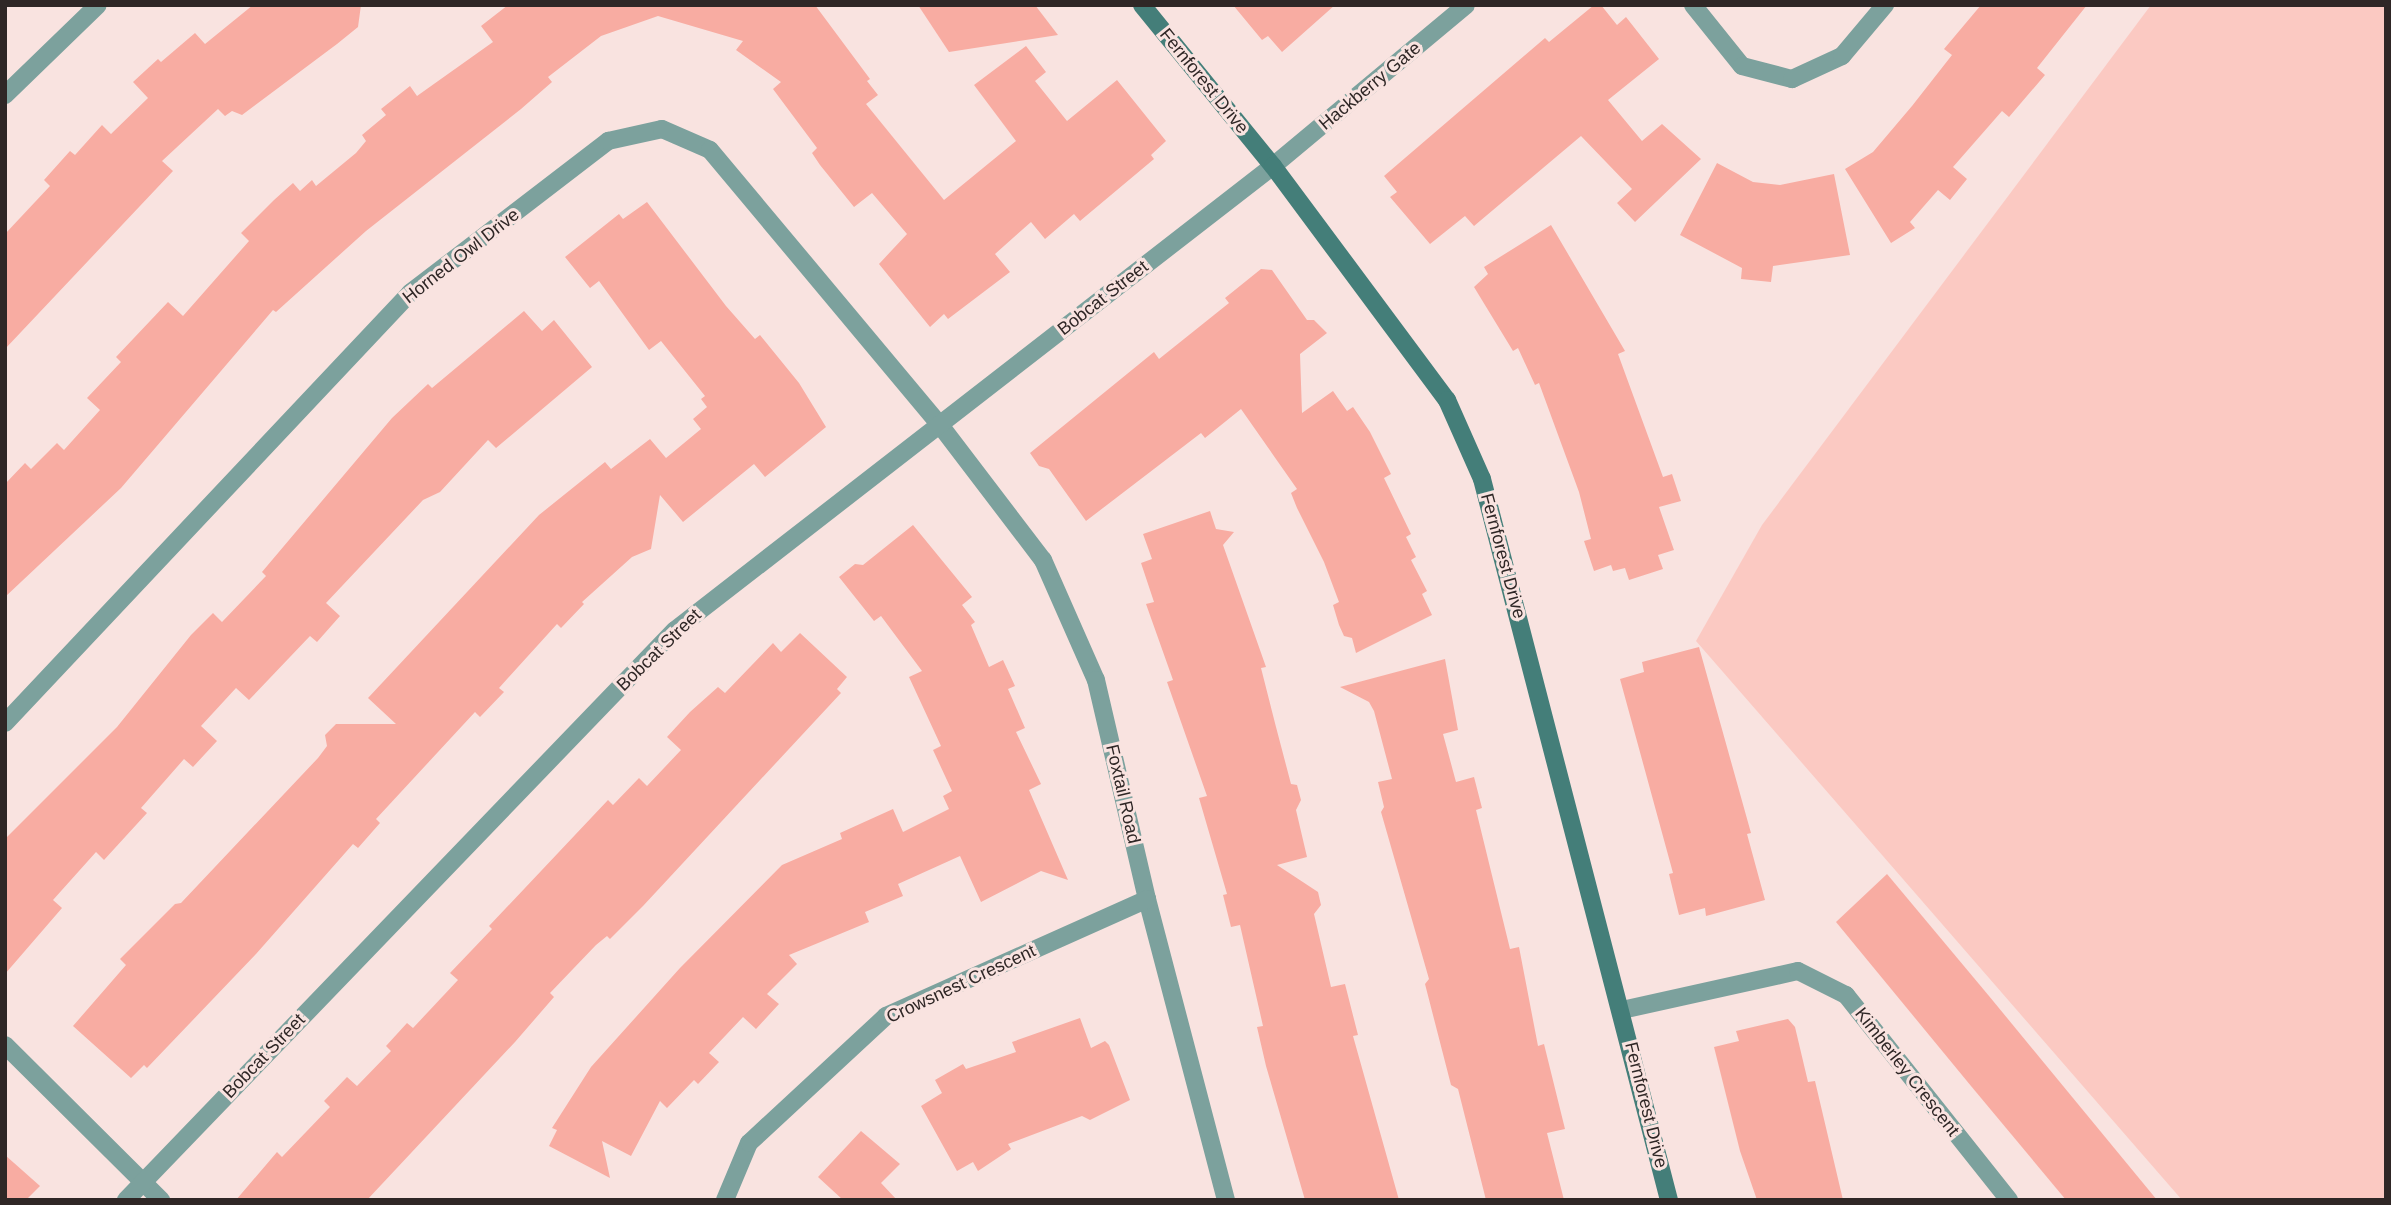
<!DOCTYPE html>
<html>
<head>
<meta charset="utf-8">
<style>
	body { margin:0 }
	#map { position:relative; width:2391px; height:1205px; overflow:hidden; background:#f9e3e0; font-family:Helvetica,sans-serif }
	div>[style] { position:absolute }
	.green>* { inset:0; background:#fbc9c2 }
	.building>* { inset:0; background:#f8aca2 }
	.street>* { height:18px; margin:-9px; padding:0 9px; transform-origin:9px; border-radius:9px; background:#7ca19d }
	.secondary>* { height:18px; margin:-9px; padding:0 9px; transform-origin:9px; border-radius:9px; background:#447e79 }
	span { translate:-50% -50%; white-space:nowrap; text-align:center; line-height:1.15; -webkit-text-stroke:6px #f9e3e0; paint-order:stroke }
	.street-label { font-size:18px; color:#2f2726 }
	.frame { position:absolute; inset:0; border:7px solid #2f2726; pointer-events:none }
</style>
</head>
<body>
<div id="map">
	<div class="green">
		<i style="clip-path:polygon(2151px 5px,2386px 5px,2386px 1200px,2182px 1200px,1696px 641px,1762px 525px)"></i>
	</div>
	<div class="building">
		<i style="clip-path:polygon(253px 5px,361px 5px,358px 27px,337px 44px,242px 115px,232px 111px,225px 116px,218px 109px,162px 161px,173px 171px,5px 349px,5px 234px,50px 186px,44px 180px,70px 151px,75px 155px,102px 125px,111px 134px,148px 98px,133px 82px,158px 59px,161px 62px,195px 33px,205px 44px)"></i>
		<i style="clip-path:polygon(508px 5px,815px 5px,870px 79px,867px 81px,878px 95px,866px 104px,944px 200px,1016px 141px,974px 85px,1026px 46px,1046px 72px,1035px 81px,1067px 121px,1117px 80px,1166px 141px,1151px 155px,1154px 159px,1080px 221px,1074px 214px,1045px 239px,1031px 222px,995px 254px,1010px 272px,948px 319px,944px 314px,930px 327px,879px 264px,907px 234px,872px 193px,854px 207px,820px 165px,812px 153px,817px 148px,773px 89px,781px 82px,736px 50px,743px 41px,658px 16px,601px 36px,548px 77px,552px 82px,521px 109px,366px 231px,276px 312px,273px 310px,121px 488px,5px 597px,5px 484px,25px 463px,31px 469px,57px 443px,64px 450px,100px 410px,87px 398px,121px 362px,116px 357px,168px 302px,183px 316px,249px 241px,241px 233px,274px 200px,293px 183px,300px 191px,312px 180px,316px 186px,356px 153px,366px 141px,362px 135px,386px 115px,381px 109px,410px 86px,417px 96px,493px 42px,481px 26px)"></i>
		<i style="clip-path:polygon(918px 5px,1035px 5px,1058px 35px,949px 52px)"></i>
		<i style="clip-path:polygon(1233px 5px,1335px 5px,1282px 52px,1268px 36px,1262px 40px)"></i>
		<i style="clip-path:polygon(1594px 5px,1601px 5px,1617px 25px,1626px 17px,1659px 59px,1608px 100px,1642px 141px,1662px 124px,1701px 159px,1635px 222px,1617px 203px,1632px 189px,1581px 136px,1474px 226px,1465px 216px,1430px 244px,1390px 197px,1397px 192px,1384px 176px,1545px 38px,1549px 42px)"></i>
		<i style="clip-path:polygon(1981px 5px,2087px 5px,2037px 68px,2045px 75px,2009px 117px,2002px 111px,1953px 167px,1967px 179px,1950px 200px,1938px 190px,1910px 222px,1915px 228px,1891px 243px,1845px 169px,1873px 152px,1912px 106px,1952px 55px,1944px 49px)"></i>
		<i style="clip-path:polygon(1717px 163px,1753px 182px,1780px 185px,1834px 174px,1850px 255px,1773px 266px,1771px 282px,1741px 279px,1742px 268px,1680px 235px)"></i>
		<i style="clip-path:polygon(647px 202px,726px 306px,755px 339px,760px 335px,799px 383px,826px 427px,765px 477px,754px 464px,683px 522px,660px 495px,651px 549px,632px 557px,582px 602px,584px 604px,561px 628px,557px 624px,499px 688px,504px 692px,480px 717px,475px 712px,376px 819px,380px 823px,358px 848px,353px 844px,256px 954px,147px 1068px,144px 1065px,131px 1078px,73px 1026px,126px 965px,120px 959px,175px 904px,181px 903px,318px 758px,327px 746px,325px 735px,336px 724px,396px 724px,368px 698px,539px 515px,605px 462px,611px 469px,650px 439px,666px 458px,701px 429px,693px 419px,707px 407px,701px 399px,705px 396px,661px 341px,649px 350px,599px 281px,590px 288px,565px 257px,619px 214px,623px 219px)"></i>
		<i style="clip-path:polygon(1551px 225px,1625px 351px,1618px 354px,1663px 477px,1672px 474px,1681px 501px,1659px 507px,1674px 550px,1658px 555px,1663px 569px,1629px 580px,1625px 568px,1613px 571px,1611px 565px,1594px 571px,1584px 541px,1591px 539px,1579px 492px,1539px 383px,1535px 385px,1518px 348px,1513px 351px,1474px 287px,1488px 274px,1484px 267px)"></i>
		<i style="clip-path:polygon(1261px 269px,1272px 270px,1307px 320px,1314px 320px,1327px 333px,1300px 354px,1302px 413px,1333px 391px,1347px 411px,1353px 407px,1370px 432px,1391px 474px,1384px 478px,1411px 534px,1406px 537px,1416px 557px,1411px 560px,1427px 591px,1422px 594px,1432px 615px,1356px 653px,1352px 638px,1344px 636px,1339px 625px,1333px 605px,1339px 602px,1324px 562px,1297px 508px,1291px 493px,1297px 489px,1241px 409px,1205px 438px,1201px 433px,1086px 521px,1049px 469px,1039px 466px,1030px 453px,1154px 352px,1159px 359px,1229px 303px,1225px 298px)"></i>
		<i style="clip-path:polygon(524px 311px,542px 331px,554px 320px,592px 367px,496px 448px,488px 440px,440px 492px,423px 500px,326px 603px,340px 616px,317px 642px,310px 636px,249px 700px,236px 688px,201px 726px,217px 741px,193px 767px,184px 759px,141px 808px,147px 813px,104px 860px,96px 852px,53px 900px,62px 908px,5px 974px,5px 839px,117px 727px,191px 635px,213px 613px,222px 622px,266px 576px,262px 572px,392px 418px,428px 384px,432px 388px)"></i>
		<i style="clip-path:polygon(1210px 511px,1216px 529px,1234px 532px,1223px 545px,1266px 667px,1261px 668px,1276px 727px,1291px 784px,1297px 785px,1301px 800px,1296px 810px,1307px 857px,1277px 865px,1318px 892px,1321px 905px,1314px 914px,1331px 987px,1345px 984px,1358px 1035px,1353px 1036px,1399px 1200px,1305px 1200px,1266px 1066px,1257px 1027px,1263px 1026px,1240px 925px,1231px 927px,1223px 895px,1227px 894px,1199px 798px,1207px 796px,1167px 682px,1173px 680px,1146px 604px,1154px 602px,1141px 563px,1152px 559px,1143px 534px)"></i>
		<i style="clip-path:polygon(913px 525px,972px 597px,962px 605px,975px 622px,971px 625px,989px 667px,1003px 660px,1015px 686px,1008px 689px,1025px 728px,1016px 732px,1041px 784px,1029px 790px,1068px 880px,1041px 871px,981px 902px,960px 856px,898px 884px,903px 896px,865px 912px,869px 922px,789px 955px,797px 964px,767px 994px,779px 1004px,756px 1029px,743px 1017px,709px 1053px,719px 1062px,698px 1084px,694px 1080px,667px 1108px,660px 1101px,631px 1156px,602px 1141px,610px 1178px,549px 1146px,557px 1130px,552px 1128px,591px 1067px,680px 968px,782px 865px,842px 839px,840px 833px,893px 809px,903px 832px,949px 809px,943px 796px,952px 791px,933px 750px,941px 746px,909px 677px,922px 671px,881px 616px,874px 621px,839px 577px,855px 564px,863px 565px)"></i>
		<i style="clip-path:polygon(800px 633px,847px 677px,837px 689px,841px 693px,643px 906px,610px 939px,607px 936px,596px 945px,550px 993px,554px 997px,515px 1042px,367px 1200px,236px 1200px,277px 1152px,282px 1157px,330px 1107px,324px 1101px,347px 1077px,357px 1086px,391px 1051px,386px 1046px,407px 1023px,413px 1028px,458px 980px,450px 973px,492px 929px,489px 926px,608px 800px,613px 805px,639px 778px,647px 786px,681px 750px,667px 737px,690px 712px,718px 687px,725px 693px,773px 643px,781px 652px)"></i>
		<i style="clip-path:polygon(1699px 647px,1751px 833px,1747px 834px,1765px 900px,1706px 916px,1705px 908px,1679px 915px,1669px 874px,1673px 873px,1620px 679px,1644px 672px,1642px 662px)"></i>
		<i style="clip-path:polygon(1445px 659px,1458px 730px,1443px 734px,1456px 782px,1474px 777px,1482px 808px,1476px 810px,1510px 949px,1519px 947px,1538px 1046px,1544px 1044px,1565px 1129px,1547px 1133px,1564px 1200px,1486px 1200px,1458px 1089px,1451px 1085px,1425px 984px,1429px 979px,1381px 812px,1384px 807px,1378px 782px,1392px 779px,1374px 711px,1369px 702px,1340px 687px)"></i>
		<i style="clip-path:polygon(1887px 874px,1989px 996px,2157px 1200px,2066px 1200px,1971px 1086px,1836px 922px)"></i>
		<i style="clip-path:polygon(1080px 1018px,1091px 1048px,1105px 1041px,1109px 1045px,1130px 1100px,1090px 1120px,1082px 1116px,1008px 1144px,1011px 1149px,978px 1171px,973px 1162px,957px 1171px,921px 1106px,942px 1093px,935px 1080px,963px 1064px,966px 1069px,1016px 1052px,1012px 1042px)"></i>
		<i style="clip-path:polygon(1788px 1019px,1795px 1027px,1808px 1082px,1815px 1081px,1843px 1200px,1757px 1200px,1740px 1151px,1714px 1047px,1739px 1041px,1736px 1031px)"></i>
		<i style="clip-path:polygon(861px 1131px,900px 1164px,881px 1183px,897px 1200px,843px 1200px,818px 1177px)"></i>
		<i style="clip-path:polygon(5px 1155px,40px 1186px,26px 1200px,5px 1200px)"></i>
	</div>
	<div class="street">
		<i style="left:1693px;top:5px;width:78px;rotate:51.2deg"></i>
		<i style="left:1742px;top:66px;width:52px;rotate:14.6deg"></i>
		<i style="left:1792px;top:79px;width:55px;rotate:-24.7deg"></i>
		<i style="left:1842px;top:56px;width:67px;rotate:-49.9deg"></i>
		<i style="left:5px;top:95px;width:129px;rotate:-44.1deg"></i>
		<i style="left:5px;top:723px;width:591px;rotate:-46.71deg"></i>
		<i style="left:410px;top:293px;width:250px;rotate:-37.5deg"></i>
		<i style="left:608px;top:141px;width:55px;rotate:-12.5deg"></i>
		<i style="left:662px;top:129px;width:52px;rotate:23.6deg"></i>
		<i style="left:710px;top:150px;width:359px;rotate:50.1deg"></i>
		<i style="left:940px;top:425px;width:170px;rotate:52.7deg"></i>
		<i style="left:1043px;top:560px;width:131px;rotate:66.2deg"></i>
		<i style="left:1096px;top:680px;width:225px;rotate:76.9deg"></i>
		<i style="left:1147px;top:899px;width:311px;rotate:75.3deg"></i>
		<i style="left:1622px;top:1010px;width:180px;rotate:-12.5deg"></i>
		<i style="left:1798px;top:971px;width:54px;rotate:26.6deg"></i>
		<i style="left:1846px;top:995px;width:262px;rotate:51.5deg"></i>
		<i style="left:5px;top:1045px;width:220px;rotate:44.8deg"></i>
		<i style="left:126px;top:1200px;width:791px;rotate:-46.08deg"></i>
		<i style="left:675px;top:630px;width:757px;rotate:-37.81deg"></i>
		<i style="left:1273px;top:166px;width:251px;rotate:-39.8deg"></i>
		<i style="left:725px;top:1200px;width:62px;rotate:-67.2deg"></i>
		<i style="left:749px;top:1143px;width:187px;rotate:-42.8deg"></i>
		<i style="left:886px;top:1016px;width:286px;rotate:-24.1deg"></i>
	</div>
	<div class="secondary">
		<i style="left:1142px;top:5px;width:208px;rotate:50.9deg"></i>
		<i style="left:1273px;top:166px;width:292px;rotate:53.4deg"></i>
		<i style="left:1447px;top:400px;width:86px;rotate:66.1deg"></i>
		<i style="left:1482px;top:479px;width:745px;rotate:75.46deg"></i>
	</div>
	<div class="street-label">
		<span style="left:1204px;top:81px;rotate:51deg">Fernforest Drive</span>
		<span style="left:1370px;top:86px;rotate:-40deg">Hackberry Gate</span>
		<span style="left:461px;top:256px;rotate:-38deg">Horned Owl Drive</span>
		<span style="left:1103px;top:298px;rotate:-38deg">Bobcat Street</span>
		<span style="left:1503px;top:556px;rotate:75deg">Fernforest Drive</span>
		<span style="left:659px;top:650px;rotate:-44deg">Bobcat Street</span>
		<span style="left:1123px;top:794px;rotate:77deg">Foxtail Road</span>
		<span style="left:961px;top:984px;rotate:-25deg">Crowsnest Crescent</span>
		<span style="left:264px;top:1056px;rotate:-46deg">Bobcat Street</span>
		<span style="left:1907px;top:1072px;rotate:52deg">Kimberley Crescent</span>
		<span style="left:1646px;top:1105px;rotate:76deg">Fernforest Drive</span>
	</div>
	<div class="frame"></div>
</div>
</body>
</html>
